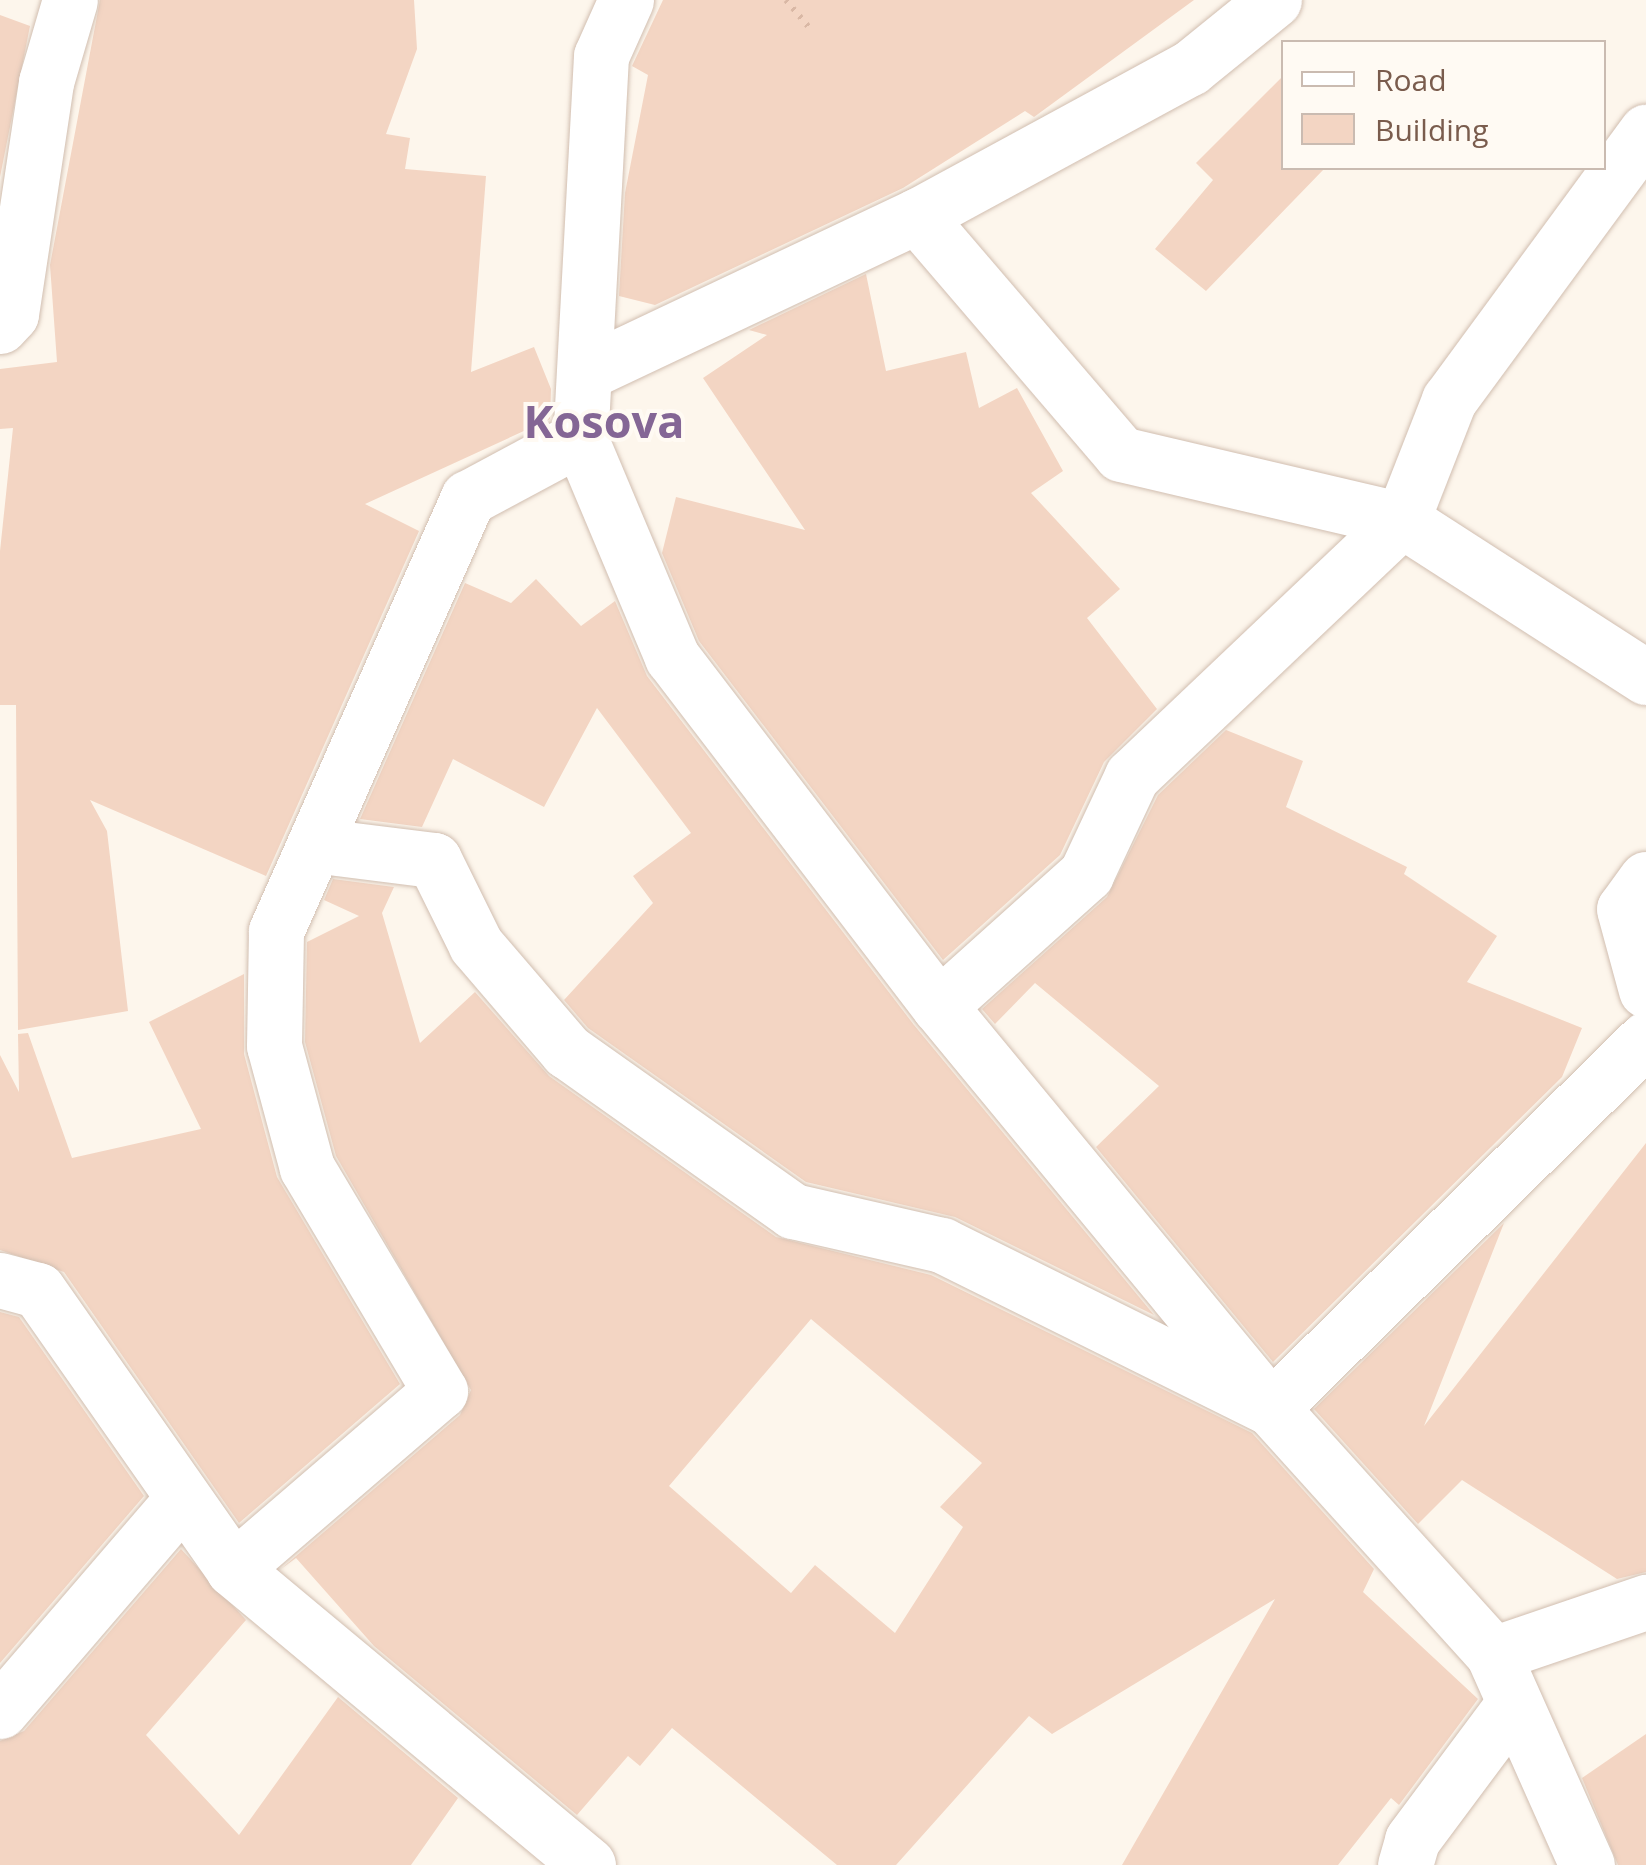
<!DOCTYPE html>
<html>
<head>
<meta charset="utf-8">
<style>
	body { margin:0 }
	#map { position:relative; width:1646px; height:1865px; overflow:hidden; background:#fdf6ec; font-family:"Open Sans",sans-serif }
	div>[style] { position:absolute }
	.building>* { inset:0; background:#f3d5c3 }
	.path>* { height:6px; margin-top:-3px; transform-origin:0; background:repeating-linear-gradient(90deg,#d9b8a5 0 2.5px,transparent 0 10.5px) }
	.roads { filter:drop-shadow(0 0 2px #d1beb0) drop-shadow(0 0 2px #d1beb0) }
	.minor>* { height:55px; margin:-27.5px; padding:0 27.5px; transform-origin:27.5px; border-radius:27.5px; background:#fff }
	span { translate:-50% -50%; white-space:nowrap; text-align:center; line-height:1.15; -webkit-text-stroke:8px #fffaf3; paint-order:stroke }
	.district-label { font-size:45px; color:#846695; font-weight:700 }
	.legend { position:absolute; left:1281px; top:40px; width:325px; height:130px; box-sizing:border-box; background:#fffaf3; border:2px solid #cabbb1; margin:0; padding:12px 18px; list-style:none; font-size:30px; color:#7a5c4d }
	.legend li { display:flex; align-items:center; gap:20px; height:50px }
	.legend b { width:50px; border:2px solid #cabbb1 }
</style>
</head>
<body>
<div id="map">
	<div class="building">
		<i style="clip-path:polygon(100px 0,414px 0,417px 49px,386px 134px,410px 138px,405px 169px,486px 176px,471px 372px,534px 347px,551px 389px,550px 419px,365px 504px,419px 531px,266px 876px,90px 800px,107px 831px,128px 1011px,18px 1030px,16px 705px,0 705px,0 551px,13px 428px,0 429px,0 369px,57px 362px,50px 265px)"></i>
		<i style="clip-path:polygon(663px 0,1194px 0,1034px 117px,1025px 111px,903px 188px,655px 305px,619px 296px,625px 193px,648px 75px,632px 66px)"></i>
		<i style="clip-path:polygon(0 15px,30px 26px,0 177px)"></i>
		<i style="clip-path:polygon(1284px 75px,1284px 168px,1325px 168px,1206px 291px,1155px 249px,1213px 180px,1196px 163px)"></i>
		<i style="clip-path:polygon(866px 274px,886px 371px,966px 352px,979px 408px,1017px 388px,1063px 471px,1031px 493px,1120px 589px,1087px 618px,1157px 709px,1104px 762px,1060px 855px,943px 960px,699px 641px,662px 553px,676px 497px,805px 530px,703px 378px,767px 335px,749px 330px)"></i>
		<i style="clip-path:polygon(536px 579px,581px 626px,615px 601px,647px 676px,914px 1025px,1154px 1315px,955px 1217px,806px 1182px,588px 1028px,564px 1000px,653px 903px,633px 876px,691px 833px,597px 708px,544px 807px,453px 759px,422px 827px,360px 819px,465px 583px,511px 603px)"></i>
		<i style="clip-path:polygon(1226px 730px,1303px 761px,1286px 807px,1407px 867px,1404px 874px,1497px 936px,1467px 982px,1582px 1028px,1562px 1077px,1273px 1362px,1096px 1147px,1159px 1086px,1035px 983px,995px 1024px,982px 1009px,1107px 897px,1158px 795px)"></i>
		<i style="clip-path:polygon(evenodd,333px 879px,394px 887px,382px 913px,420px 1043px,475px 992px,549px 1076px,776px 1237px,931px 1275px,1252px 1433px,1374px 1569px,1363px 1592px,1478px 1699px,1399px 1805px,1391px 1798px,1338px 1865px,1122px 1865px,1275px 1599px,1052px 1734px,1029px 1716px,896px 1865px,837px 1865px,672px 1728px,640px 1766px,628px 1756px,577px 1815px,374px 1646px,296px 1558px,281px 1569px,460px 1415px,471px 1390px,336px 1156px,305px 1042px,307px 942px,359px 916px,324px 900px,333px 879px,811px 1319px,982px 1463px,940px 1507px,963px 1527px,895px 1633px,815px 1565px,791px 1593px,669px 1486px,811px 1319px)"></i>
		<i style="clip-path:polygon(244px 974px,244px 1054px,277px 1177px,400px 1384px,239px 1523px,64px 1272px,0 1250px,0 1055px,19px 1092px,18px 1034px,28px 1033px,72px 1158px,201px 1129px,149px 1022px)"></i>
		<i style="clip-path:polygon(1646px 1143px,1646px 1572px,1617px 1579px,1462px 1480px,1418px 1524px,1314px 1409px,1504px 1223px,1424px 1426px)"></i>
		<i style="clip-path:polygon(0 1312px,19px 1317px,144px 1496px,0 1663px)"></i>
		<i style="clip-path:polygon(181px 1549px,246px 1620px,146px 1735px,239px 1835px,338px 1697px,458px 1798px,411px 1865px,0 1865px,0 1741px,24px 1731px)"></i>
		<i style="clip-path:polygon(1646px 1734px,1646px 1865px,1618px 1865px,1582px 1778px)"></i>
	</div>
	<div class="path">
		<i style="left:786px;top:0;width:40px;rotate:50deg"></i>
	</div>
	<div class="roads">
		<div class="minor">
			<i style="left:626px;top:0;width:61px;rotate:114.1deg"></i>
			<i style="left:601px;top:56px;width:383px;rotate:93.1deg"></i>
			<i style="left:580px;top:438px;width:238px;rotate:67.2deg"></i>
			<i style="left:672px;top:657px;width:439px;rotate:52.6deg"></i>
			<i style="left:939px;top:1006px;width:521px;rotate:50.45deg"></i>
			<i style="left:1271px;top:1408px;width:331px;rotate:47.9deg"></i>
			<i style="left:1493px;top:1654px;width:231px;rotate:66deg"></i>
			<i style="left:917px;top:216px;width:313px;rotate:49.4deg"></i>
			<i style="left:1121px;top:454px;width:289px;rotate:13.2deg"></i>
			<i style="left:1402px;top:520px;width:290px;rotate:32.8deg"></i>
			<i style="left:0;top:326px;width:16px;rotate:-47deg"></i>
			<i style="left:11px;top:314px;width:235px;rotate:-81.4deg"></i>
			<i style="left:46px;top:82px;width:85px;rotate:-73.7deg"></i>
			<i style="left:591px;top:370px;width:361px;rotate:-25.3deg"></i>
			<i style="left:917px;top:216px;width:311px;rotate:-28.5deg"></i>
			<i style="left:1190px;top:68px;width:108px;rotate:-39deg"></i>
			<i style="left:321px;top:846px;width:114px;rotate:7.1deg"></i>
			<i style="left:434px;top:860px;width:95px;rotate:63.7deg"></i>
			<i style="left:476px;top:945px;width:140px;rotate:49.4deg"></i>
			<i style="left:567px;top:1051px;width:277px;rotate:35.3deg"></i>
			<i style="left:793px;top:1211px;width:153px;rotate:12.9deg"></i>
			<i style="left:942px;top:1245px;width:367px;rotate:26.4deg"></i>
			<i style="left:1271px;top:1408px;width:526px;rotate:-44.54deg"></i>
			<i style="left:1646px;top:879px;width:37px;rotate:126deg"></i>
			<i style="left:1624px;top:909px;width:84px;rotate:74.8deg"></i>
			<i style="left:939px;top:1006px;width:198px;rotate:-41.9deg"></i>
			<i style="left:1086px;top:874px;width:108px;rotate:-64.9deg"></i>
			<i style="left:1132px;top:776px;width:372px;rotate:-43.5deg"></i>
			<i style="left:1402px;top:520px;width:129px;rotate:-68.6deg"></i>
			<i style="left:1449px;top:400px;width:333px;rotate:-53.7deg"></i>
			<i style="left:0;top:1280px;width:39px;rotate:15deg"></i>
			<i style="left:38px;top:1290px;width:340px;rotate:55deg"></i>
			<i style="left:233px;top:1569px;width:462px;rotate:39.8deg"></i>
			<i style="left:233px;top:1569px;width:273px;rotate:-40.7deg"></i>
			<i style="left:440px;top:1391px;width:260px;rotate:-120.8deg"></i>
			<i style="left:307px;top:1168px;width:126px;rotate:-105.1deg"></i>
			<i style="left:274px;top:1046px;width:115px;rotate:-89deg"></i>
			<i style="left:276px;top:931px;width:474px;rotate:-66.1deg"></i>
			<i style="left:468px;top:498px;width:127px;rotate:-28.2deg"></i>
			<i style="left:1493px;top:1654px;width:162px;rotate:-18.8deg"></i>
			<i style="left:0;top:1711px;width:274px;rotate:-49.3deg"></i>
			<i style="left:1405px;top:1865px;width:26px;rotate:-74deg"></i>
			<i style="left:1412px;top:1840px;width:171px;rotate:-53.3deg"></i>
		</div>
	</div>
	<div class="district-label">
		<span style="left:604px;top:421px">Kosova</span>
	</div>
	<ul class="legend">
	<li><b style="height:12px;background:#fff"></b>Road</li>
	<li><b style="height:28px;background:#f3d5c3"></b>Building</li>
	</ul>
</div>
</body>
</html>
